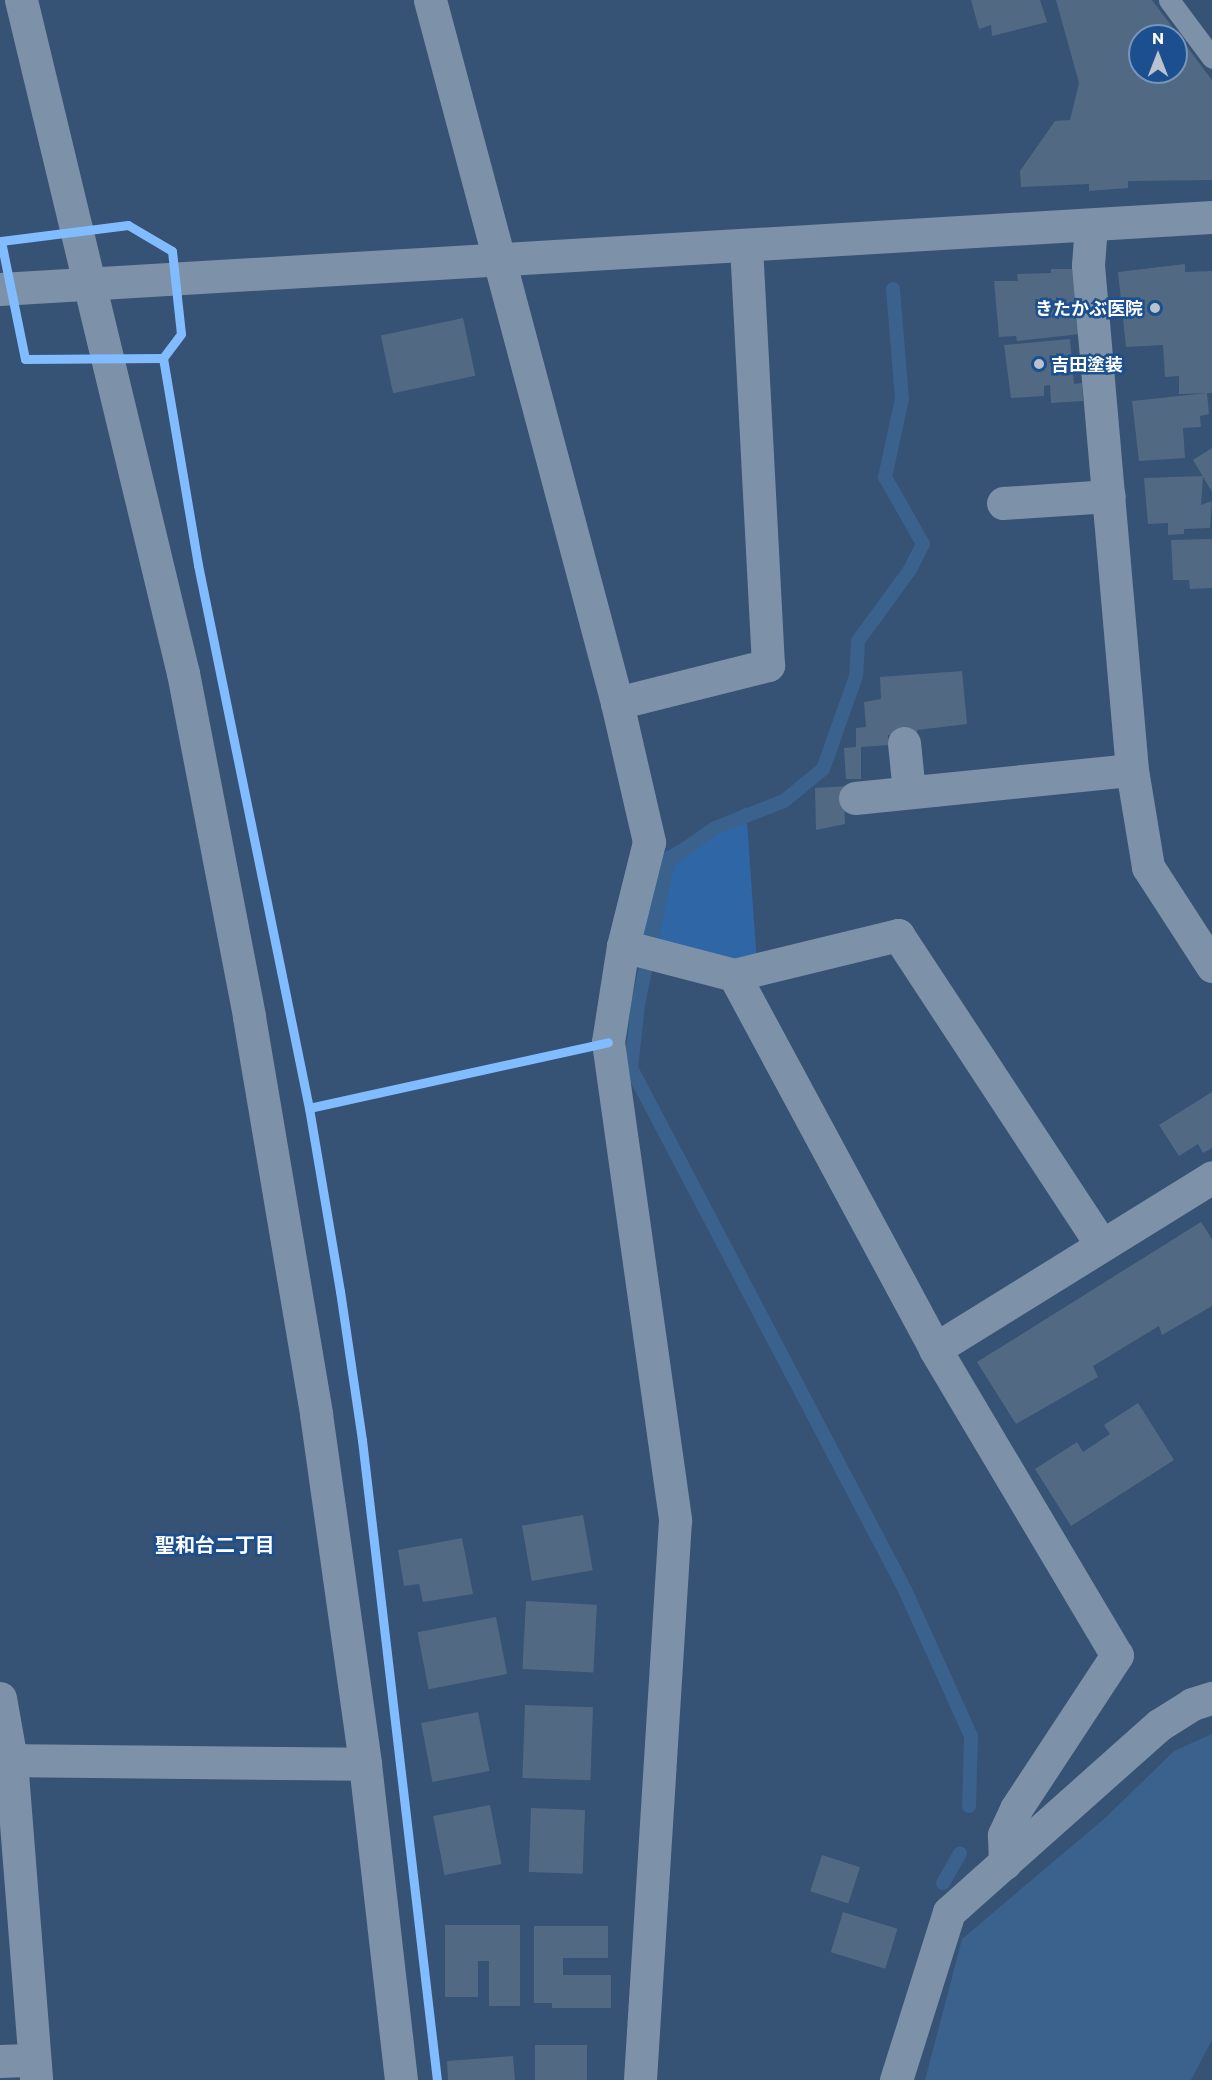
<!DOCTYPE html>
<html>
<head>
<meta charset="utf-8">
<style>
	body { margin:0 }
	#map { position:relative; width:1212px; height:2080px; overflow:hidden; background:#365274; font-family:Commissioner,"Noto Sans JP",sans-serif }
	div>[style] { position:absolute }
	.green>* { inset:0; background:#2f66a5 }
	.water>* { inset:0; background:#3b618d }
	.stream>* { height:14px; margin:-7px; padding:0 7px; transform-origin:7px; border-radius:7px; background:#3b618d }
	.building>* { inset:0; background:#526984; transform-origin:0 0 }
	.service>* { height:21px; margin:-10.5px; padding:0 10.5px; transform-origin:10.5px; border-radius:10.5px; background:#7d92a8 }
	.minor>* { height:33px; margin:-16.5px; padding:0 16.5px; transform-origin:16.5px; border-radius:16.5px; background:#7d92a8 }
	.tertiary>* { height:33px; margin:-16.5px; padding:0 16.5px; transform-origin:16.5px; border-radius:16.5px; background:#7d92a8 }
	.cycleway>* { height:9px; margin:-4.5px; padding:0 4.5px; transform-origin:4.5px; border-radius:4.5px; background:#80bcff }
	.dots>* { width:16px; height:16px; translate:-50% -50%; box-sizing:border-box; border:3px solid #1b4f8f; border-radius:50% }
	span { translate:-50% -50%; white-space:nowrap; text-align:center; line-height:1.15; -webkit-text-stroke:5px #1b4f8f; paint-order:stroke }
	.poi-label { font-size:18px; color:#fff; font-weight:700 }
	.right { translate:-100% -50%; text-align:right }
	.left { translate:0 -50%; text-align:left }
	.neighbourhood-label { font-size:20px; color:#fff; font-weight:700 }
	.north { position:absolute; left:1128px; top:24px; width:60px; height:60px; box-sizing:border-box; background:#1b4f8f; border:2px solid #7695bc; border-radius:50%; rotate:0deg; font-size:16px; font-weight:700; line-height:24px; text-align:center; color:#fff }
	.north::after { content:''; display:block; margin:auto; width:21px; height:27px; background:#b9c2ce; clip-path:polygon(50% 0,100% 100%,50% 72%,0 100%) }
</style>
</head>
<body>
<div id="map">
	<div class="green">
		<i style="clip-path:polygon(746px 807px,757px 963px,642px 939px,660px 855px)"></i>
	</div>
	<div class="water">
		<i style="clip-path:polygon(1212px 1734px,1212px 2040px,1191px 2080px,925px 2080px,962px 1939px,1105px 1818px,1174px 1751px)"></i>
	</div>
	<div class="stream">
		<i style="left:893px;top:289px;width:110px;rotate:85.3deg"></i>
		<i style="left:902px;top:399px;width:80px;rotate:102.3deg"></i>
		<i style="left:885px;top:477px;width:77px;rotate:60.4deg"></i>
		<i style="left:923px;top:544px;width:30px;rotate:117deg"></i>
		<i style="left:909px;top:571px;width:87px;rotate:126.1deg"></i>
		<i style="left:858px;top:641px;width:35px;rotate:93deg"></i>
		<i style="left:856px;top:676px;width:99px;rotate:109.5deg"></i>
		<i style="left:823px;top:769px;width:50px;rotate:140.6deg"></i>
		<i style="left:784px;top:801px;width:74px;rotate:158.6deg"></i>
		<i style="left:715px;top:828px;width:57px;rotate:144.9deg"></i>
		<i style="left:668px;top:861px;width:147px;rotate:101.8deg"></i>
		<i style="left:638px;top:1005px;width:63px;rotate:96.3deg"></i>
		<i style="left:631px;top:1068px;width:590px;rotate:62.3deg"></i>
		<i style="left:905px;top:1590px;width:160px;rotate:65.7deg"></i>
		<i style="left:971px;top:1736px;width:70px;rotate:91.6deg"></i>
		<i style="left:943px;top:1883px;width:34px;rotate:-60deg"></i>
	</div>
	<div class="building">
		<i style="clip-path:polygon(971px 0,1040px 0,1047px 22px,992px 36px,991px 25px,979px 29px)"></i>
		<i style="clip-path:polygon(evenodd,1056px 0,1152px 0,1212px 80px,1212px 180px,1128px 181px,1128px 188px,1089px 191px,1089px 184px,1021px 187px,1020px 171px,1055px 121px,1070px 120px,1079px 83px,1056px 0,1140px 36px,1176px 36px,1176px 72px,1140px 72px,1140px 36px)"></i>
		<i style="clip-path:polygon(1185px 264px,1185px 272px,1212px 271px,1212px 393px,1179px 394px,1179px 376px,1165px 377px,1163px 345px,1126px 347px,1118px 272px)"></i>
		<i style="clip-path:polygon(1051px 269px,1074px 269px,1080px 334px,1017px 341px,1016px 336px,999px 337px,994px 281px,1018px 281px,1017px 274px,1051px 273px)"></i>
		<i style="left:463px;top:318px;width:59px;height:84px;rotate:78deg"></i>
		<i style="clip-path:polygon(1070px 339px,1074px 384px,1082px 383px,1083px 401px,1051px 403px,1050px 385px,1044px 386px,1044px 396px,1011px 398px,1004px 345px)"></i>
		<i style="clip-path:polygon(1207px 393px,1209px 414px,1200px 416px,1201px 427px,1183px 428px,1185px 458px,1139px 461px,1132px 401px)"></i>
		<i style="clip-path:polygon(1212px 448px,1212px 492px,1193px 460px)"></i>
		<i style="clip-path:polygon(1203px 476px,1201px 505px,1212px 501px,1210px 528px,1184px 529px,1184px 534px,1168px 535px,1168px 523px,1148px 524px,1144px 478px)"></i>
		<i style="clip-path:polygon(1212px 539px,1212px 588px,1190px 589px,1189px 580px,1173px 580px,1171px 540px)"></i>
		<i style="clip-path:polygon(962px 671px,967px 724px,917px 730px,917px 735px,888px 735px,888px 745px,861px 747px,861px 779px,846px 779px,844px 748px,856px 747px,856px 728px,866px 727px,864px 702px,881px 699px,880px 677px)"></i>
		<i style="clip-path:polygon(849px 786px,844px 798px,845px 824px,816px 830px,815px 788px)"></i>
		<i style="clip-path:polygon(1212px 1092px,1212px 1148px,1203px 1153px,1198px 1144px,1179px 1156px,1159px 1125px)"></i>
		<i style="clip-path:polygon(1201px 1222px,1212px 1239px,1212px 1306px,1162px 1335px,1159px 1326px,1093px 1366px,1098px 1377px,1016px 1424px,977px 1362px)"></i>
		<i style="clip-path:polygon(1138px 1403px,1174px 1460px,1071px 1526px,1035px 1469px,1077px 1442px,1083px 1452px,1110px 1434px,1104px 1425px)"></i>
		<i style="left:583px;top:1515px;width:56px;height:62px;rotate:80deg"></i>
		<i style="clip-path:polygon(462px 1538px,473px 1594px,423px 1602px,419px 1584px,404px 1586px,398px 1550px)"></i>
		<i style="left:526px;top:1601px;width:71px;height:68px;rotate:3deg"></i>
		<i style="left:496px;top:1617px;width:58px;height:80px;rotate:79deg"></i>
		<i style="left:525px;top:1705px;width:68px;height:73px;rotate:2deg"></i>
		<i style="left:478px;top:1712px;width:60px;height:58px;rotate:79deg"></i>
		<i style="left:490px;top:1805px;width:60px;height:58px;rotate:79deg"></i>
		<i style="left:531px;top:1808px;width:54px;height:64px;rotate:2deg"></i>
		<i style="left:822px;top:1855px;width:40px;height:38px;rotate:18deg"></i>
		<i style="left:843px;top:1912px;width:57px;height:42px;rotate:17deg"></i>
		<i style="clip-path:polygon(445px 1925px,520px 1925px,520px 2006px,489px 2006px,489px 1961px,478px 1961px,478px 1997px,445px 1997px)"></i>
		<i style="clip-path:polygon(534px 1926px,608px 1926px,608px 1958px,563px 1958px,563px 1975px,611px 1975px,611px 2008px,552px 2008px,552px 2003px,534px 2003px)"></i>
		<i style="left:535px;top:2045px;width:52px;height:35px"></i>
		<i style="clip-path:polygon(513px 2056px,515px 2080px,448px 2080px,447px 2061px)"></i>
	</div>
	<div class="service">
		<i style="left:1169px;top:0;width:72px;rotate:53.4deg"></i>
	</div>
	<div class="minor">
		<i style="left:430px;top:0;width:727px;rotate:75.1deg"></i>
		<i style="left:617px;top:703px;width:143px;rotate:77deg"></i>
		<i style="left:649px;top:842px;width:107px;rotate:104deg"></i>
		<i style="left:623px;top:946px;width:97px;rotate:98.9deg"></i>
		<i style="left:608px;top:1042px;width:483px;rotate:82deg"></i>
		<i style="left:675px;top:1520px;width:561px;rotate:93.58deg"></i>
		<i style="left:1091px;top:225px;width:40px;rotate:94.3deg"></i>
		<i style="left:1088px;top:265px;width:507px;rotate:85.02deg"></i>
		<i style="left:1132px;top:770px;width:98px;rotate:80.6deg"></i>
		<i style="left:1148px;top:867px;width:118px;rotate:57.1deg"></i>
		<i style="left:1003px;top:503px;width:106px;rotate:-3.8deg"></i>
		<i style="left:617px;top:703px;width:156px;rotate:-14.1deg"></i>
		<i style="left:768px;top:665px;width:420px;rotate:-93deg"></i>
		<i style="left:904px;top:743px;width:49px;rotate:84.2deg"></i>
		<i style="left:855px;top:798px;width:278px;rotate:-5.8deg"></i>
		<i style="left:623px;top:946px;width:115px;rotate:14.6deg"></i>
		<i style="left:734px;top:975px;width:425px;rotate:61.7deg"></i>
		<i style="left:935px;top:1349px;width:326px;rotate:-31.8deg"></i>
		<i style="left:734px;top:975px;width:169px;rotate:-13.7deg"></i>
		<i style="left:898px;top:935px;width:368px;rotate:56.7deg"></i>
		<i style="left:935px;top:1349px;width:356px;rotate:59.3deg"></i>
		<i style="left:1117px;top:1655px;width:184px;rotate:123.3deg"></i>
		<i style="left:1016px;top:1809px;width:29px;rotate:115deg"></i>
		<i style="left:1004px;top:1835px;width:28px;rotate:88deg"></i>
		<i style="left:0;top:1698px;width:63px;rotate:79.9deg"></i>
		<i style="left:11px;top:1760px;width:321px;rotate:85.5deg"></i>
		<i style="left:0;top:1760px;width:365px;rotate:0.6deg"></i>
		<i style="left:0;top:2061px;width:34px;rotate:-2deg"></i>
		<i style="left:896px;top:2080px;width:176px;rotate:-72.5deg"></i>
		<i style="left:949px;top:1912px;width:281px;rotate:-41.7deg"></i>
		<i style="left:1159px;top:1725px;width:39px;rotate:-32deg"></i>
		<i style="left:1192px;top:1704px;width:21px;rotate:-17deg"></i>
	</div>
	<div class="tertiary">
		<i style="left:21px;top:0;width:692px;rotate:76.47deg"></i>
		<i style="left:183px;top:673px;width:350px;rotate:79.1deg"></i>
		<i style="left:249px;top:1017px;width:403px;rotate:80.4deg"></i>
		<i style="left:316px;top:1414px;width:353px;rotate:82deg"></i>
		<i style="left:365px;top:1764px;width:318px;rotate:83.5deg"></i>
		<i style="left:0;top:289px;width:1214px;rotate:-3.4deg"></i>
	</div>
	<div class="cycleway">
		<i style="left:163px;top:358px;width:138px;rotate:179.6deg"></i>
		<i style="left:25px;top:359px;width:120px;rotate:-101.5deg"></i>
		<i style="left:1px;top:241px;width:128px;rotate:-7.2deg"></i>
		<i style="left:128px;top:225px;width:51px;rotate:30.6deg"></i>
		<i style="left:172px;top:251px;width:83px;rotate:83.8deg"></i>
		<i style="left:181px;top:334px;width:30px;rotate:127deg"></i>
		<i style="left:163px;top:358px;width:210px;rotate:80.4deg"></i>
		<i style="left:198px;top:565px;width:554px;rotate:78.45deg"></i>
		<i style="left:309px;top:1108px;width:186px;rotate:80.4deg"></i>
		<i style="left:340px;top:1291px;width:151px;rotate:81.6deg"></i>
		<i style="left:362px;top:1440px;width:644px;rotate:83.32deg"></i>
		<i style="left:309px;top:1108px;width:306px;rotate:-12.4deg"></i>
	</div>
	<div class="dots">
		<i style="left:1155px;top:308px;background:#b9c2ce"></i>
		<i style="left:1039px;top:364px;background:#b9c2ce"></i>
	</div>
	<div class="poi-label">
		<span class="right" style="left:1143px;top:308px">きたかぶ医院</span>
		<span class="left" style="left:1051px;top:364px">吉田塗装</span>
	</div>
	<div class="neighbourhood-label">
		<span style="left:215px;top:1544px">聖和台二丁目</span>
	</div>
	<div class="north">N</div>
</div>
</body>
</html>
